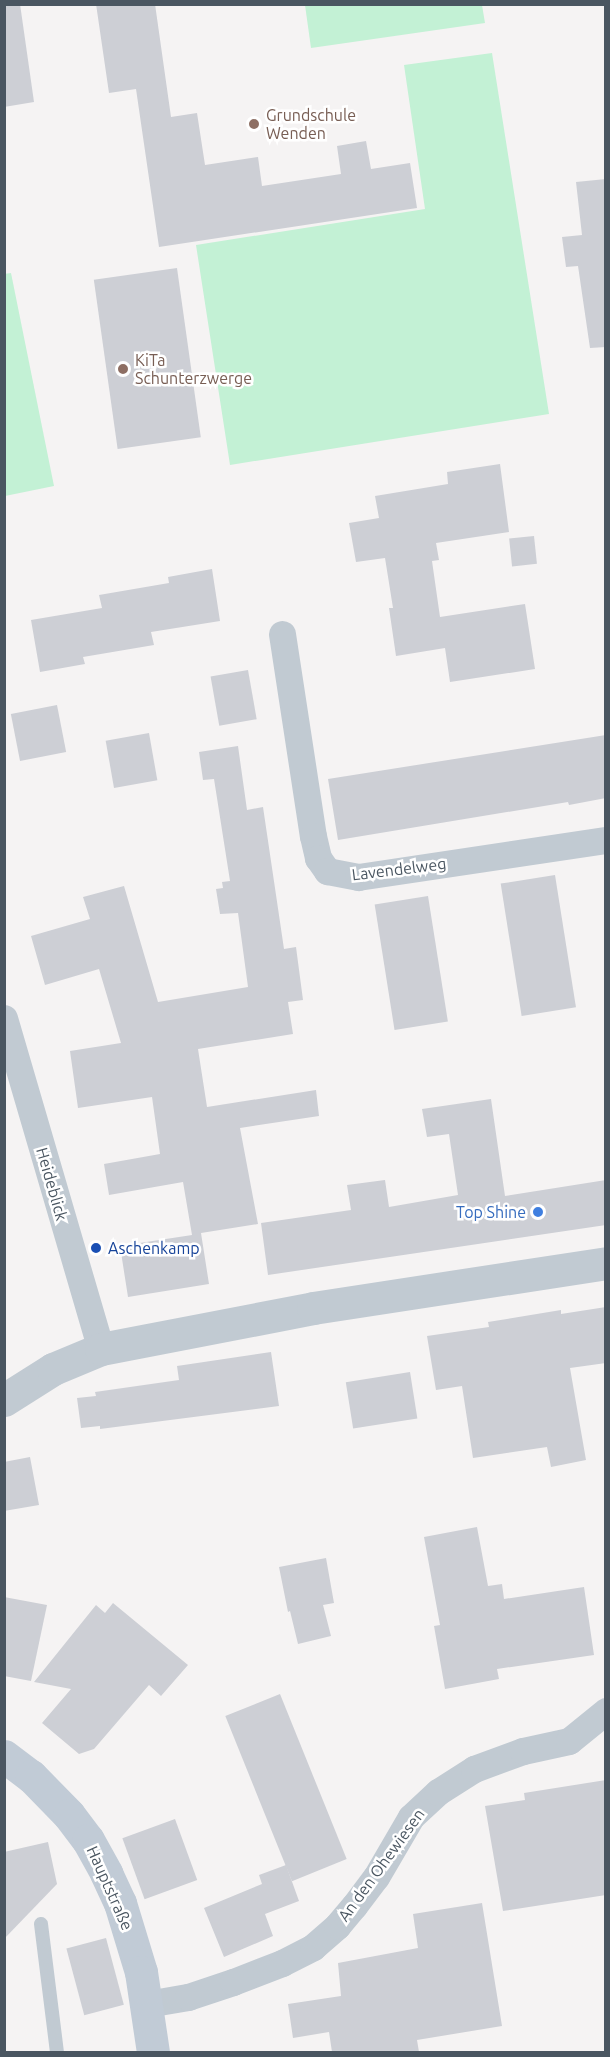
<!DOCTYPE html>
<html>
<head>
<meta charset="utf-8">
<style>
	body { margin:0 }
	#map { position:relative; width:610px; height:2057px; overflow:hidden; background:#f5f3f3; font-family:Ubuntu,sans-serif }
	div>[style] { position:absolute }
	.green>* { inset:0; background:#c3f1d5 }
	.building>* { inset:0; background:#cdcfd5; transform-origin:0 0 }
	.service>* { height:14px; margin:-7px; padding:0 7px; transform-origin:7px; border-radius:7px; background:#c1cad2 }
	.minor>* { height:27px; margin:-13.5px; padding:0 13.5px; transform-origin:13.5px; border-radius:13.5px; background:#c1cad2 }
	.tertiary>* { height:33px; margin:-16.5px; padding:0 16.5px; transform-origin:16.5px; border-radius:16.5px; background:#c1cad2 }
	.secondary>* { height:33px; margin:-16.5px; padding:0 16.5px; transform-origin:16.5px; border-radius:16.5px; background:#c1cbd6 }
	.dots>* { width:16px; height:16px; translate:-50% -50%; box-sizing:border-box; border:3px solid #fff; border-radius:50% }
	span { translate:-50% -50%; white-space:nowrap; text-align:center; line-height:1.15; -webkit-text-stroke:5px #fff; paint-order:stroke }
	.education-label { font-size:16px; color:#785e54 }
	.left { translate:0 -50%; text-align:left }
	.street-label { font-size:16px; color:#4a5661 }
	.shop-label { font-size:16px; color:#366cbe }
	.right { translate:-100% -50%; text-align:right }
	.transit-label { font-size:16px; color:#164399 }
	.frame { position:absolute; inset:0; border:6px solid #4a5661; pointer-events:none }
</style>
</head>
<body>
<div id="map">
	<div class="green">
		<i style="clip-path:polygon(305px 5px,482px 5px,485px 23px,311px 48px)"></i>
		<i style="clip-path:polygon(492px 53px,549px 414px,230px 465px,196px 245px,425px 209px,404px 65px)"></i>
		<i style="clip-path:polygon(11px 273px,54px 486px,5px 496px,4px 274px)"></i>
	</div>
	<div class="building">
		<i style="clip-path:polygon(4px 4px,20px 4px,34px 102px,4px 107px)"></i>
		<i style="clip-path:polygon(96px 4px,155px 4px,171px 117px,197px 113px,205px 165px,258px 157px,262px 186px,341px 174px,337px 146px,366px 141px,371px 169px,410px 163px,417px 208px,159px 247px,136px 89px,109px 93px)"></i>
		<i style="clip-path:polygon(606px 179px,606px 347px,590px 348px,578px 266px,566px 267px,562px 237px,582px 235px,576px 182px)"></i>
		<i style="left:177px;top:268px;width:171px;height:84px;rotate:82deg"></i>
		<i style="clip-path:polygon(500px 464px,509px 532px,436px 543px,439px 560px,432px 561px,440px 617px,525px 604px,535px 669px,450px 682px,445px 648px,396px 656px,389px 608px,393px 608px,385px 558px,356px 562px,349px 523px,379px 518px,375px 496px,448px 484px,447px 472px)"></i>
		<i style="left:534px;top:536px;width:28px;height:25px;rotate:84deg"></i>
		<i style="clip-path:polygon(212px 569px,220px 621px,151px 632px,154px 645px,83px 657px,85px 664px,40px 672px,31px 620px,102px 608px,99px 595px,169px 583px,168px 577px)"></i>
		<i style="left:248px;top:670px;width:50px;height:38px;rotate:80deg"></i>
		<i style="left:57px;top:705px;width:48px;height:47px;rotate:79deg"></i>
		<i style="left:149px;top:733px;width:48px;height:44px;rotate:80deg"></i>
		<i style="clip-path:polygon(606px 735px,606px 798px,569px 805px,568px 802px,338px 840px,328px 779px)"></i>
		<i style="clip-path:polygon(238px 746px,247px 810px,263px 807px,284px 949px,296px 947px,303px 1000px,288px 1002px,293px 1034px,198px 1049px,207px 1107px,316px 1090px,319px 1116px,240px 1128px,258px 1224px,201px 1233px,209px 1284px,128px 1297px,120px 1246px,192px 1235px,183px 1182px,109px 1195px,104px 1164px,160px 1154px,152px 1097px,78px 1108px,70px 1051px,121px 1043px,99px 969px,45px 985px,31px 936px,90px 919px,83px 897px,124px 886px,158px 1002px,248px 987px,238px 913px,220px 914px,216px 889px,223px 888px,222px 882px,230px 881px,214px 779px,203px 780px,199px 752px)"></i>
		<i style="left:555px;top:875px;width:134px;height:55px;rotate:81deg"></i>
		<i style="left:428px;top:896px;width:127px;height:54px;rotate:81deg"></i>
		<i style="clip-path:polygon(491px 1099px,505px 1196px,606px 1180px,606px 1225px,268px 1275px,261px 1223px,351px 1210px,347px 1185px,385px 1180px,389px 1207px,458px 1195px,449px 1134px,427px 1137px,422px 1109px)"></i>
		<i style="clip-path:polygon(606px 1307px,606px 1363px,570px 1368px,586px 1460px,551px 1467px,547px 1447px,473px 1458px,462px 1386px,436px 1390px,427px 1336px,489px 1327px,488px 1322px,561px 1310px,561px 1314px)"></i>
		<i style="clip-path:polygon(271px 1352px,279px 1406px,100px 1429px,100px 1426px,81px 1428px,77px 1398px,96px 1396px,95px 1392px,179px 1380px,177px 1366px)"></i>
		<i style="left:410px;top:1372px;width:47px;height:65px;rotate:81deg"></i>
		<i style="clip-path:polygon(30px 1457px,39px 1505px,4px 1511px,4px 1462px)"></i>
		<i style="clip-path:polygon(477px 1527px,488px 1586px,502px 1584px,504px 1599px,584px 1587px,594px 1655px,497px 1669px,499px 1679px,445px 1689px,434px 1626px,440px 1625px,424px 1537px)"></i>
		<i style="clip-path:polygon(326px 1558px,334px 1603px,323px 1605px,331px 1636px,298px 1644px,290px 1611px,288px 1612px,279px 1567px)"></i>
		<i style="clip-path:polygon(4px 1597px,47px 1605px,31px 1681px,4px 1676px)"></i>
		<i style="clip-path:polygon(113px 1603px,188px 1665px,161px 1696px,149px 1685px,94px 1749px,79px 1754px,42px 1723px,71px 1689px,34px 1682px,96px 1605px,105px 1613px)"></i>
		<i style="left:280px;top:1694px;width:178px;height:59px;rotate:68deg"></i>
		<i style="clip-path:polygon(606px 1780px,606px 1895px,503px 1911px,485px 1806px,525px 1800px,524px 1793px)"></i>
		<i style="left:175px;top:1819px;width:65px;height:56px;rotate:70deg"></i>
		<i style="clip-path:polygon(48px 1842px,57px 1884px,4px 1939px,4px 1852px)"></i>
		<i style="clip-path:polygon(286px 1865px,299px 1901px,265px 1914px,273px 1936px,224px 1957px,204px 1908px,262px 1884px,259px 1875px)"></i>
		<i style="clip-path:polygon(482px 1903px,502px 2026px,417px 2040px,419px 2052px,332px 2052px,329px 2032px,293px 2038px,288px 2004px,341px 1996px,338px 1963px,418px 1948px,413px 1914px)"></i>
		<i style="left:106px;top:1938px;width:69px;height:41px;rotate:75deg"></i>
	</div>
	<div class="service">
		<i style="left:41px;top:1924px;width:129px;rotate:82.9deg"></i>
	</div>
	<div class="minor">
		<i style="left:282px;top:634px;width:204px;rotate:81.3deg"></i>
		<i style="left:313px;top:836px;width:23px;rotate:77deg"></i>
		<i style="left:318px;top:858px;width:16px;rotate:55deg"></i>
		<i style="left:327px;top:871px;width:32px;rotate:11deg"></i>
		<i style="left:358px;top:877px;width:251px;rotate:-8.5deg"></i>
		<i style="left:4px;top:1018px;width:345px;rotate:73.7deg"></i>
		<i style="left:147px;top:2004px;width:42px;rotate:-9.7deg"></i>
		<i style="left:188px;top:1997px;width:47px;rotate:-18.4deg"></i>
		<i style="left:233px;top:1982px;width:53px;rotate:-21.2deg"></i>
		<i style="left:282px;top:1963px;width:35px;rotate:-27deg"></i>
		<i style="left:313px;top:1947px;width:32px;rotate:-41deg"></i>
		<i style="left:337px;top:1926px;width:26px;rotate:-50deg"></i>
		<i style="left:354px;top:1906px;width:36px;rotate:-53deg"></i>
		<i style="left:376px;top:1877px;width:69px;rotate:-59.7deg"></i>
		<i style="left:411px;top:1817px;width:37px;rotate:-43deg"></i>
		<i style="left:438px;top:1792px;width:43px;rotate:-32.6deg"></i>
		<i style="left:474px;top:1769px;width:52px;rotate:-20.2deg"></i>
		<i style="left:523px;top:1751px;width:47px;rotate:-12.3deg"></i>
		<i style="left:569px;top:1741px;width:48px;rotate:-39deg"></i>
	</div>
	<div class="tertiary">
		<i style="left:4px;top:1400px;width:58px;rotate:-32.3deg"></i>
		<i style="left:53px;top:1369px;width:52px;rotate:-22.6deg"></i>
		<i style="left:101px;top:1349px;width:216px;rotate:-10.9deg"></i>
		<i style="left:313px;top:1308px;width:296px;rotate:-8.7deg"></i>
	</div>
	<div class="secondary">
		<i style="left:4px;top:1756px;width:34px;rotate:37deg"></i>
		<i style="left:31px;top:1776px;width:54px;rotate:45.7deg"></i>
		<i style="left:69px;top:1815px;width:31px;rotate:53deg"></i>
		<i style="left:88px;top:1840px;width:38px;rotate:61deg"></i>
		<i style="left:106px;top:1873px;width:33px;rotate:65deg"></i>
		<i style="left:120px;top:1903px;width:72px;rotate:73.1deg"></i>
		<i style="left:141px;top:1972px;width:81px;rotate:81.5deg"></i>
	</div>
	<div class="dots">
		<i style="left:254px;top:124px;background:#8d6e63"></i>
		<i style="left:123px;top:369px;background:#8d6e63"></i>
		<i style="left:538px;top:1212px;background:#3f7fe0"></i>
		<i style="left:96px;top:1248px;background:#1a4fb4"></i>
	</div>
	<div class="education-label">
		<span class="left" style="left:266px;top:124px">Grundschule<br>Wenden</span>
		<span class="left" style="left:135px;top:369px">KiTa<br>Schunterzwerge</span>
	</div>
	<div class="street-label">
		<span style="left:399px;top:869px;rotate:-7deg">Lavendelweg</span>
		<span style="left:52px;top:1184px;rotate:74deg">Heideblick</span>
		<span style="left:381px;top:1865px;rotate:-54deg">An den Ohewiesen</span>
		<span style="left:110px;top:1888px;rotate:66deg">Hauptstraße</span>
	</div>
	<div class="shop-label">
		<span class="right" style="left:526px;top:1212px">Top Shine</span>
	</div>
	<div class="transit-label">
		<span class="left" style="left:108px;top:1248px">Aschenkamp</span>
	</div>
	<div class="frame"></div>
</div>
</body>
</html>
